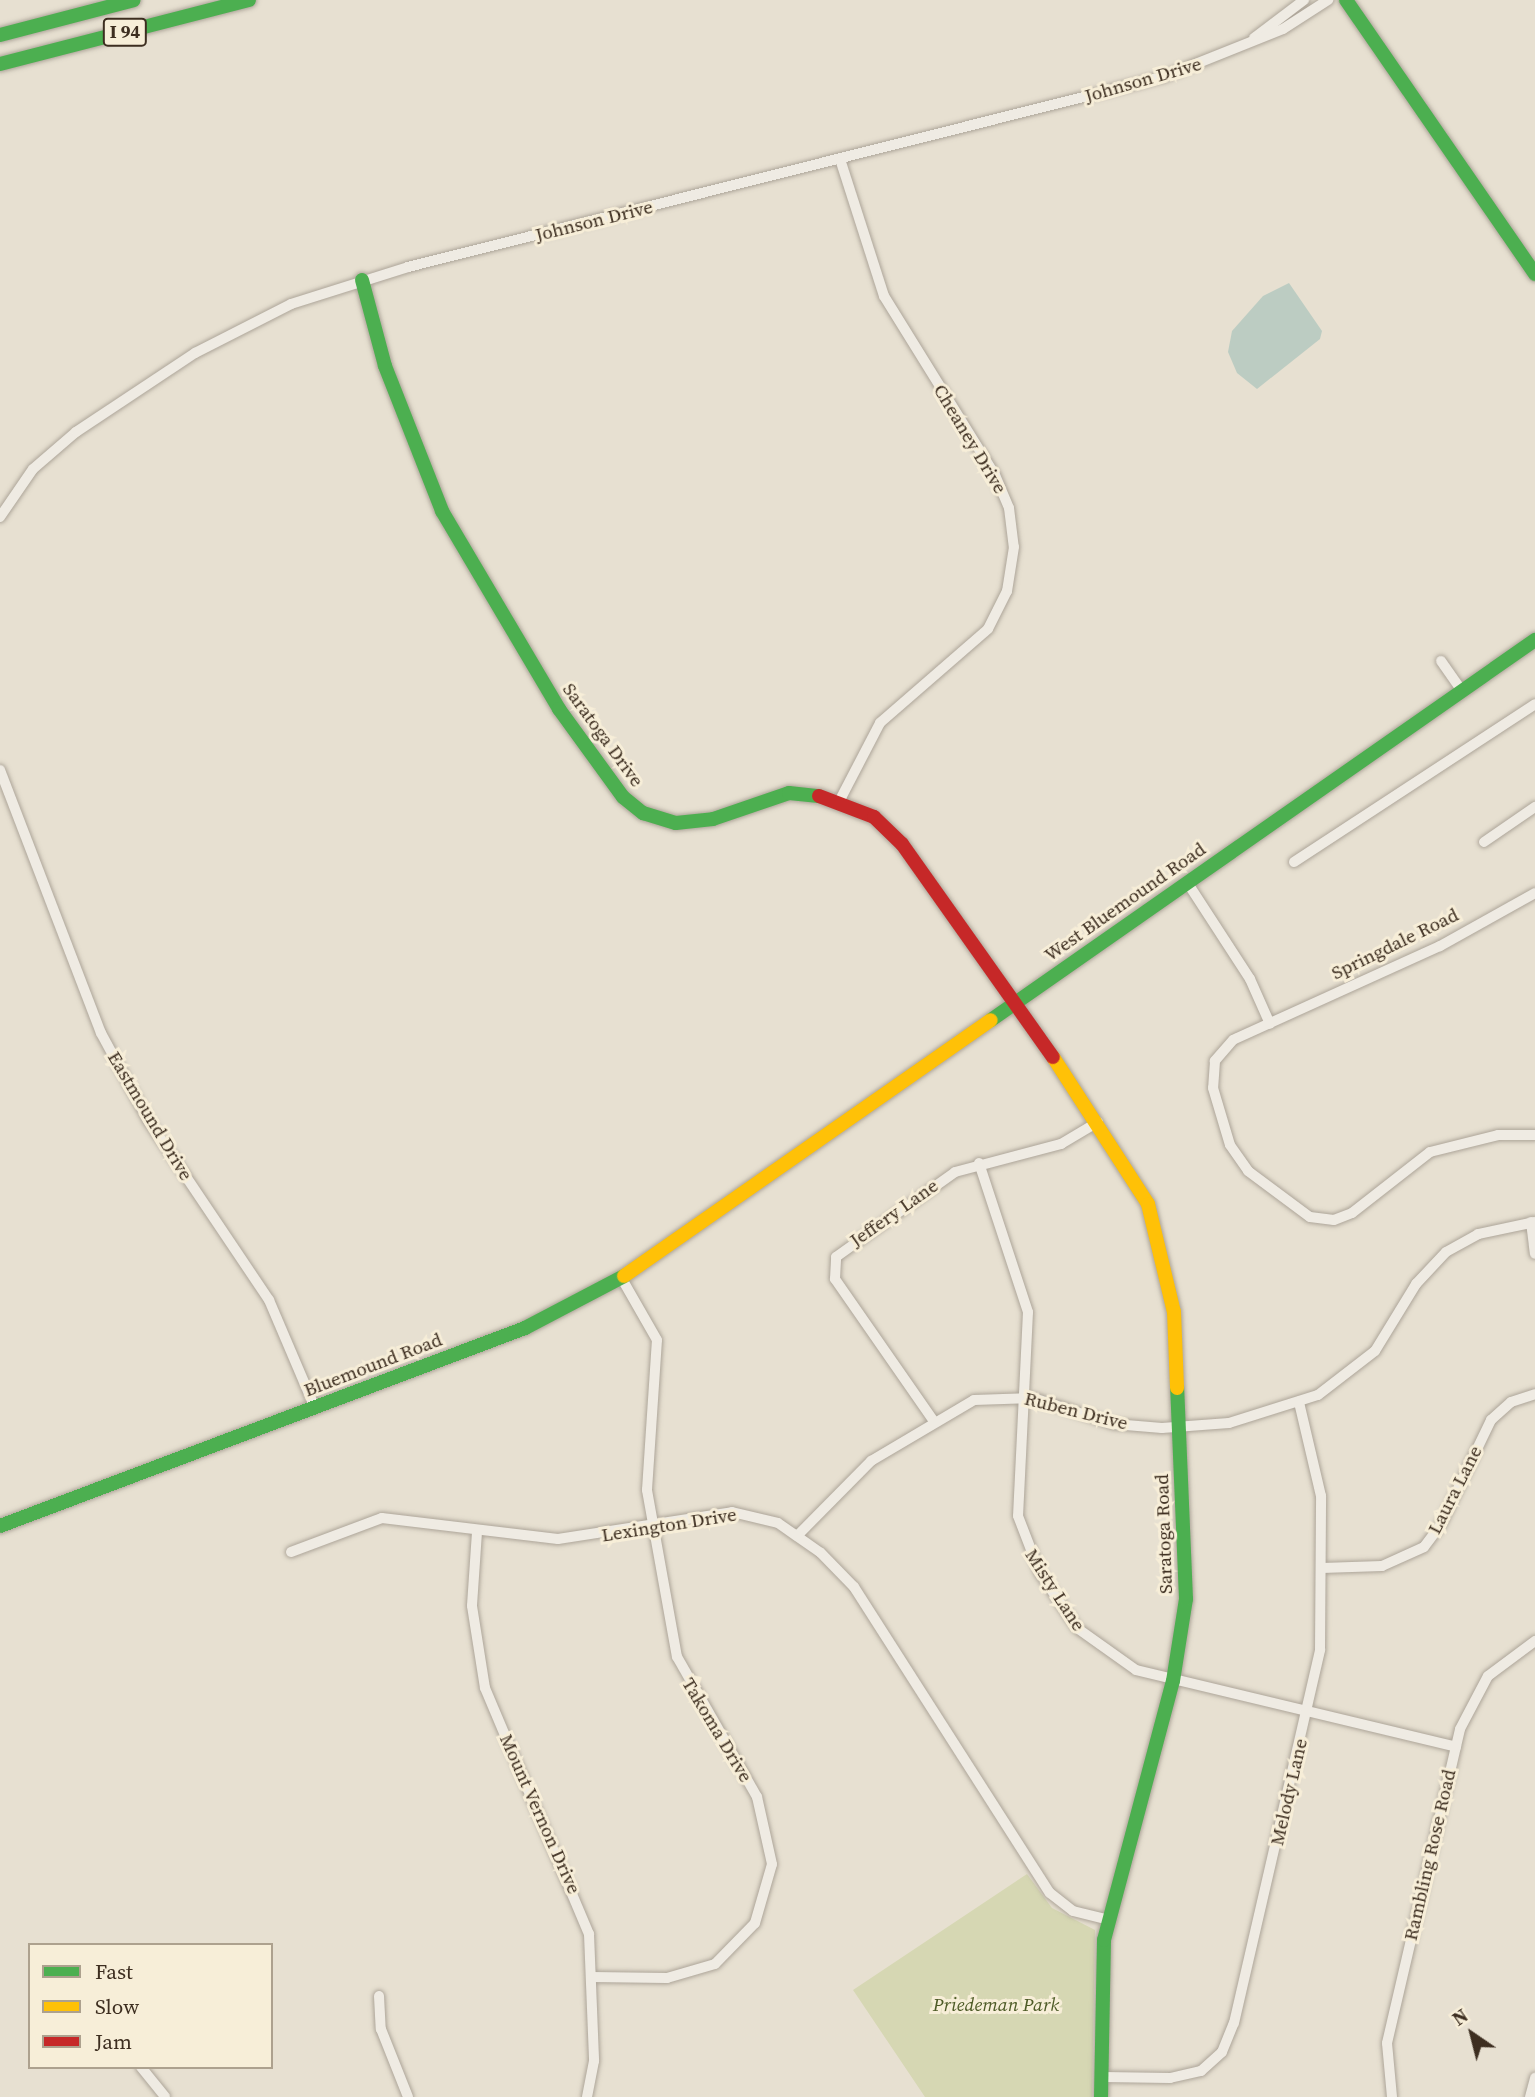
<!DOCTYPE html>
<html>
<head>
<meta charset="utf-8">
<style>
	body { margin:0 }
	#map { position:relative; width:1535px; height:2097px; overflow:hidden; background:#e7e0d1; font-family:"Source Serif 4",serif }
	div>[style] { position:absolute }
	.green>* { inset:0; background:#d6d7b3 }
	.water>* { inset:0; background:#bcccc2 }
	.roads { filter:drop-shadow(0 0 2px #ada599) drop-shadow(0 0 2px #ada599) }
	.street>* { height:10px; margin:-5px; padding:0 5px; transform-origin:5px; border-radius:5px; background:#efebe3 }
	.fast>* { height:14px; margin:-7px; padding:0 7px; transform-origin:7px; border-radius:7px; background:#4caf50 }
	.slow>* { height:14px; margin:-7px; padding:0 7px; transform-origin:7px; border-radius:7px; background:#ffc107 }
	.jam>* { height:14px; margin:-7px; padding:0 7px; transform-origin:7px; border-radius:7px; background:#c62828 }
	span { translate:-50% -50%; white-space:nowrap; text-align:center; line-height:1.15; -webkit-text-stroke:6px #f7eed8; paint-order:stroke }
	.shield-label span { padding:2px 5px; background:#f7eed8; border:2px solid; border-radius:5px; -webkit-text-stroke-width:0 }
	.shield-label { font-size:18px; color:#3d2e20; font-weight:700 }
	.street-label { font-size:19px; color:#3d2e20 }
	.park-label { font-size:19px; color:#4d5a26; font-style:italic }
	.legend { position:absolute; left:28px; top:1943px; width:245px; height:126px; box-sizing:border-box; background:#f7eed8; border:2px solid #ada18e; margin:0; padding:9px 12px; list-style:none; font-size:21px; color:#3d2e20 }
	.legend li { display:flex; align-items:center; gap:14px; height:35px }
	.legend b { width:35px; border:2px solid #ada18e }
	.north { position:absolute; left:1437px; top:1999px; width:70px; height:70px; -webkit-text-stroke:5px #f7eed8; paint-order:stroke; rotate:325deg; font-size:19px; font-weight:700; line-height:28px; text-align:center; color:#3d2e20 }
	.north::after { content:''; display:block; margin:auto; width:24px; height:32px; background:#3d2e20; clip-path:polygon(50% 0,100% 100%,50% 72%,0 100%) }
</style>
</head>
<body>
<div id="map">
	<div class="green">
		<i style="clip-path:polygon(1027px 1874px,1052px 1908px,1095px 1930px,1092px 2097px,925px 2097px,853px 1990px)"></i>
	</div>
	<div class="water">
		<i style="clip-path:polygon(1289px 283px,1322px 331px,1320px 339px,1257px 389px,1237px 373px,1228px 352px,1232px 331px,1263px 296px)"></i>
	</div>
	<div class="roads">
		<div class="street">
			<i style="left:1254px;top:38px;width:63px;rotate:-37.2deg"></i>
			<i style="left:840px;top:159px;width:144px;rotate:72.2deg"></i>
			<i style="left:884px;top:296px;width:211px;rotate:58.2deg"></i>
			<i style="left:995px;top:475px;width:36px;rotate:67deg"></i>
			<i style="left:1009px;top:508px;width:39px;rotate:83deg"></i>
			<i style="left:1014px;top:547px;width:45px;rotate:99deg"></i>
			<i style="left:1007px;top:591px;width:42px;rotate:116.6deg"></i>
			<i style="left:988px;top:629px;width:143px;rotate:139deg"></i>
			<i style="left:880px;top:723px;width:87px;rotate:117.5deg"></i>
			<i style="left:0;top:517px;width:58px;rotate:-55.5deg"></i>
			<i style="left:33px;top:469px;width:57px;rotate:-40.7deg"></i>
			<i style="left:76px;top:432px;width:143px;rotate:-33.6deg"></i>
			<i style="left:195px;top:353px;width:108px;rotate:-27deg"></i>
			<i style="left:291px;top:304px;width:123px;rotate:-17.5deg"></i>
			<i style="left:408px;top:267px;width:779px;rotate:-14.13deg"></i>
			<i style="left:1163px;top:77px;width:129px;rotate:-21.8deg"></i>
			<i style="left:1283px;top:29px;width:54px;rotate:-32.8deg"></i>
			<i style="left:1441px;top:661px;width:37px;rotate:55deg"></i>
			<i style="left:0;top:770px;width:282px;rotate:69deg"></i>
			<i style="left:101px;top:1033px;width:99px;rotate:61.6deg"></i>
			<i style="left:148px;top:1120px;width:217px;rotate:56.1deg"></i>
			<i style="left:269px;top:1300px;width:117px;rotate:66.9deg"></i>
			<i style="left:1484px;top:842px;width:62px;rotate:-34.5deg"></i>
			<i style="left:1294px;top:862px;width:288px;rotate:-33.2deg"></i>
			<i style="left:1187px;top:882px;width:116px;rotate:57deg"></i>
			<i style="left:1250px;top:979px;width:49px;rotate:66deg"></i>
			<i style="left:1535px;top:893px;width:109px;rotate:150.8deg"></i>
			<i style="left:1440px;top:946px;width:227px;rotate:155.6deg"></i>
			<i style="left:1233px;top:1040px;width:28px;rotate:131deg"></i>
			<i style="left:1215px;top:1061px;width:27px;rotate:94deg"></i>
			<i style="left:1213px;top:1088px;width:59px;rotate:73.4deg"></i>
			<i style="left:1230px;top:1145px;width:32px;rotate:55deg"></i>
			<i style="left:1248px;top:1171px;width:77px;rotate:36.6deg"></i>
			<i style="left:1310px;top:1217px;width:24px;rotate:7deg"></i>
			<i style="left:1334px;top:1220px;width:19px;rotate:-21deg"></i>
			<i style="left:1352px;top:1213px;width:99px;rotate:-38deg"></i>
			<i style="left:1430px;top:1152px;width:70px;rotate:-14deg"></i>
			<i style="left:1498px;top:1135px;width:37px"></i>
			<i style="left:979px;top:1163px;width:157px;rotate:71.8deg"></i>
			<i style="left:1028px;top:1312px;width:204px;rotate:92.8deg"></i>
			<i style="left:1018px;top:1516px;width:61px;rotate:68.9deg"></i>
			<i style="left:1040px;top:1573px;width:66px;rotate:56.1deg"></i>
			<i style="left:1077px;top:1628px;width:72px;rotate:35.4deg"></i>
			<i style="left:1136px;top:1670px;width:329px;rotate:13.5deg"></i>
			<i style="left:1531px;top:1222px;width:32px;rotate:83deg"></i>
			<i style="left:933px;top:1420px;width:172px;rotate:-124.8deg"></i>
			<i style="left:835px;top:1279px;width:22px;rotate:-87deg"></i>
			<i style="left:836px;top:1257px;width:146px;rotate:-35.5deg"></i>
			<i style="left:955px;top:1172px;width:110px;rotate:-14.8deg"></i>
			<i style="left:1061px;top:1144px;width:43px;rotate:-30.7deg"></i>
			<i style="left:477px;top:1532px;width:74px;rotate:93.9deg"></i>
			<i style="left:472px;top:1606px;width:83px;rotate:81deg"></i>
			<i style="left:485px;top:1688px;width:267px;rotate:67.1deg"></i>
			<i style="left:589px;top:1934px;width:127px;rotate:87.7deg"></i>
			<i style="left:594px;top:2061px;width:37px;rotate:101deg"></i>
			<i style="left:798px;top:1535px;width:104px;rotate:-45.4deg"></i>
			<i style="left:871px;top:1461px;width:120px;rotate:-30.6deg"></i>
			<i style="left:974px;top:1400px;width:59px;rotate:-1.9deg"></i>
			<i style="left:1033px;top:1398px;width:85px;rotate:17.8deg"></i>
			<i style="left:1114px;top:1424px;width:48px;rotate:4.8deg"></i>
			<i style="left:1162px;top:1428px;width:67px;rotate:-4.3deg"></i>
			<i style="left:1229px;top:1423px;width:93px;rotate:-17.5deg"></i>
			<i style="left:1318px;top:1395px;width:72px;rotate:-37.7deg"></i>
			<i style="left:1375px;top:1351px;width:79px;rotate:-58.5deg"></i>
			<i style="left:1416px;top:1284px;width:44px;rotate:-46.8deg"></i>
			<i style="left:1446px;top:1252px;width:37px;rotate:-29deg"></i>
			<i style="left:1478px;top:1234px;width:58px;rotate:-11.9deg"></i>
			<i style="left:291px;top:1552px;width:97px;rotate:-20.5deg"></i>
			<i style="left:382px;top:1518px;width:177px;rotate:6.8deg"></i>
			<i style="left:558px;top:1539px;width:176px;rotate:-8.8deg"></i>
			<i style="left:732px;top:1512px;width:47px;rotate:13.4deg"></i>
			<i style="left:778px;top:1523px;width:52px;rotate:34.9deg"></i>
			<i style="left:821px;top:1553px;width:47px;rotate:45.9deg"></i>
			<i style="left:854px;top:1587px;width:363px;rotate:57.4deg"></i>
			<i style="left:1050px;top:1893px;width:29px;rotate:38deg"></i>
			<i style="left:1073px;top:1911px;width:36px;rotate:14deg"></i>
			<i style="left:1322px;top:1568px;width:60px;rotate:-1.9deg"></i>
			<i style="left:1382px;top:1566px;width:46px;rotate:-24.3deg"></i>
			<i style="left:1424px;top:1547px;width:26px;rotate:-53deg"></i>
			<i style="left:1440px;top:1526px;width:118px;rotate:-64.3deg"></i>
			<i style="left:1491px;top:1420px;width:27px;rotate:-42deg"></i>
			<i style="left:1511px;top:1402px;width:25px;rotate:-18deg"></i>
			<i style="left:592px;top:1977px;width:75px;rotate:0.8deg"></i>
			<i style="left:667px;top:1978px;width:50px;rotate:-16.3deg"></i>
			<i style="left:715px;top:1964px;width:57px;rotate:-45.7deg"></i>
			<i style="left:755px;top:1923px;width:61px;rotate:-73.9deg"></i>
			<i style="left:772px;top:1864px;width:69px;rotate:-102.6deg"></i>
			<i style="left:757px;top:1797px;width:161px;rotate:-119.7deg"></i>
			<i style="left:677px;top:1657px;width:170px;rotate:-100.2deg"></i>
			<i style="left:647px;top:1490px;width:150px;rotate:-86.2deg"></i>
			<i style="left:657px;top:1340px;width:70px;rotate:-119.8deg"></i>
			<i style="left:379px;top:1996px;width:33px;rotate:87deg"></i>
			<i style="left:381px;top:2029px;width:73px;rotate:68.3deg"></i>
			<i style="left:141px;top:2067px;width:38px;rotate:51deg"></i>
			<i style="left:1103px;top:2077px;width:67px;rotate:0.9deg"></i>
			<i style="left:1170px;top:2078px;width:32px;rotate:-13deg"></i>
			<i style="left:1201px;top:2071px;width:28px;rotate:-42deg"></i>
			<i style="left:1222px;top:2052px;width:31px;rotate:-68deg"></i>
			<i style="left:1234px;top:2023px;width:383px;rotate:-77deg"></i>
			<i style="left:1320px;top:1650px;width:154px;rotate:-89.6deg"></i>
			<i style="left:1321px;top:1496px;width:97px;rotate:-103.2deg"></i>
			<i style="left:1392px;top:2097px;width:54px;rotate:-95.3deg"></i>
			<i style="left:1387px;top:2043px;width:322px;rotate:-76.9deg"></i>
			<i style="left:1460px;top:1729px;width:60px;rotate:-62.2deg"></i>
			<i style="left:1488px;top:1676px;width:59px;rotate:-36.7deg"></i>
			<i style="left:1530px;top:2097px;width:20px;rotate:-75deg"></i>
		</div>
		<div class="fast">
			<i style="left:1346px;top:0;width:333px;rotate:55.4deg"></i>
			<i style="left:0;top:35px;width:138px;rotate:-14.6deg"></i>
			<i style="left:0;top:64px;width:257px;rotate:-14.4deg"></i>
			<i style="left:362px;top:280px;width:89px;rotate:75deg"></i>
			<i style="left:385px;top:366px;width:156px;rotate:68.5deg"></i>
			<i style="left:442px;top:511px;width:230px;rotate:59.4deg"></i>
			<i style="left:559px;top:709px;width:109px;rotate:54deg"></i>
			<i style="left:623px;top:797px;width:26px;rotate:39deg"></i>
			<i style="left:643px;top:813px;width:34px;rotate:17deg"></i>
			<i style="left:676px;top:823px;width:37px;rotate:-6deg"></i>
			<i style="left:713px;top:819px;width:80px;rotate:-18.9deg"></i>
			<i style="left:789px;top:793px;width:30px;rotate:6deg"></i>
			<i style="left:991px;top:1020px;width:664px;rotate:-34.94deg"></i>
			<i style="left:0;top:1526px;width:561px;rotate:-20.66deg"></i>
			<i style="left:525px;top:1328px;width:112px;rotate:-27.7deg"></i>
			<i style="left:1101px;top:2097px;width:157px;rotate:-88.9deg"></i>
			<i style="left:1104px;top:1940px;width:268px;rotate:-75.1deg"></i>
			<i style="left:1173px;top:1681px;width:83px;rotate:-81deg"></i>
			<i style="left:1186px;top:1599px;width:211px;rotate:-92.4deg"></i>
		</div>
		<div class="slow">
			<i style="left:1053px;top:1057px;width:175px;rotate:57.1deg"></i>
			<i style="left:1148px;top:1204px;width:111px;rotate:76.5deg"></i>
			<i style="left:1174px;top:1312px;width:76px;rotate:87.7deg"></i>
			<i style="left:624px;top:1276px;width:447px;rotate:-34.9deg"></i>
		</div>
		<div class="jam">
			<i style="left:819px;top:796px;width:59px;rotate:20.9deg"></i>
			<i style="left:874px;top:817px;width:39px;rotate:44deg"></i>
			<i style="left:902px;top:844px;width:261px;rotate:54.7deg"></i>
		</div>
	</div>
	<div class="shield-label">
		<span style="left:125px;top:32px">I 94</span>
	</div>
	<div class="street-label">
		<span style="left:1143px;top:80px;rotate:-16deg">Johnson Drive</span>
		<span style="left:594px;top:221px;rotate:-14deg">Johnson Drive</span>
		<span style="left:970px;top:439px;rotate:59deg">Cheaney Drive</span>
		<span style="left:603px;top:735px;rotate:54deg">Saratoga Drive</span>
		<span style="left:1125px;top:902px;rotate:-35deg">West Bluemound Road</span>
		<span style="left:1395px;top:944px;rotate:-26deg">Springdale Road</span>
		<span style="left:150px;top:1116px;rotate:59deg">Eastmound Drive</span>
		<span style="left:894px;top:1213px;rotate:-35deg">Jeffery Lane</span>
		<span style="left:373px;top:1365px;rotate:-21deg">Bluemound Road</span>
		<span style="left:1076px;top:1411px;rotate:14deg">Ruben Drive</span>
		<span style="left:1455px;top:1490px;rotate:-63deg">Laura Lane</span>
		<span style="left:669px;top:1525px;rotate:-9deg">Lexington Drive</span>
		<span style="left:1164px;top:1534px;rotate:-92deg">Saratoga Road</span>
		<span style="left:1055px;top:1590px;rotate:57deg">Misty Lane</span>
		<span style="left:717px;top:1730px;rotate:59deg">Takoma Drive</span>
		<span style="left:1289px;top:1792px;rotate:-77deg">Melody Lane</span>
		<span style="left:540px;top:1814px;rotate:66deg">Mount Vernon Drive</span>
		<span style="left:1430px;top:1855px;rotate:-77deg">Rambling Rose Road</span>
	</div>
	<div class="park-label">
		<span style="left:996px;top:2005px">Priedeman Park</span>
	</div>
	<ul class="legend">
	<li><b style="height:9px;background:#4caf50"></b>Fast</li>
	<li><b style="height:9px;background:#ffc107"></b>Slow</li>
	<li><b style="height:9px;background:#c62828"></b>Jam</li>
	</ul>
	<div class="north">N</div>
</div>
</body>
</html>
